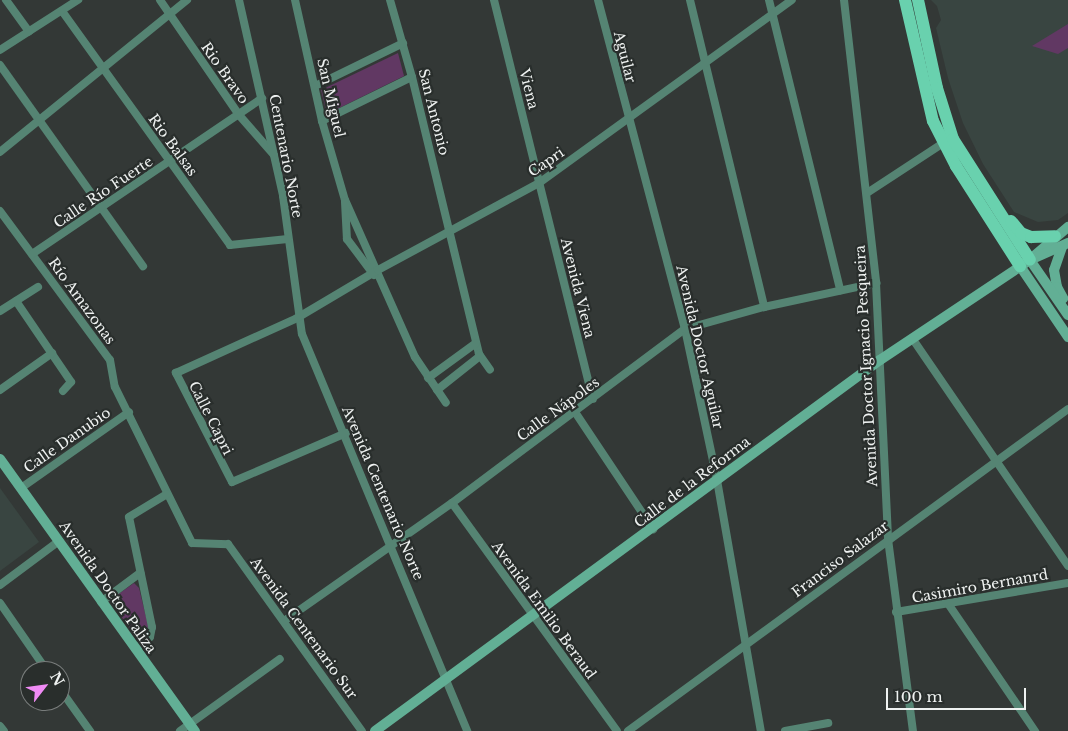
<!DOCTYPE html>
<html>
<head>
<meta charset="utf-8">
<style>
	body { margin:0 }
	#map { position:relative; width:1068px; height:731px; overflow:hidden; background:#333836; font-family:"Libre Baskerville",serif }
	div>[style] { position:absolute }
	.built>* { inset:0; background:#394541 }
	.green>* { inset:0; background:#613863 }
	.street>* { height:8px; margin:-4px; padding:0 4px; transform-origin:4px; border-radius:4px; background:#558473 }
	.secondary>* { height:10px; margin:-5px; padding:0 5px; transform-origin:5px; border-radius:5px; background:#62af95 }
	.primary>* { height:12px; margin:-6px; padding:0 6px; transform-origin:6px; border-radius:6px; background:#69d1ae }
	span { translate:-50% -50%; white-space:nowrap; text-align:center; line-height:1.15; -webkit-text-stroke:4.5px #292e2c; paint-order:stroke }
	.street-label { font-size:14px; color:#eff2f1 }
	.north { position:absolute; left:20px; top:661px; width:50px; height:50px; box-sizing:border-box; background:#292e2c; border:1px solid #787c7b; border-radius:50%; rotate:60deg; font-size:14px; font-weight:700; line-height:20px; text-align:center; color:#eff2f1 }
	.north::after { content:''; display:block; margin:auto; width:18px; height:22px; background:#f08bf5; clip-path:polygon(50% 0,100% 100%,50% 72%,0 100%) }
	.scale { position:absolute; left:886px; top:688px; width:140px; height:22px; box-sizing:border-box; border:2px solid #eff2f1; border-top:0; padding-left:6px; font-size:15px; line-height:18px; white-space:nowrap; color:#eff2f1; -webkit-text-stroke:4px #292e2c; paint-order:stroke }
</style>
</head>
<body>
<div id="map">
	<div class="built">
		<i style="clip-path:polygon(931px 0,1068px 0,1068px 213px,1058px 220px,1038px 222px,1014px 212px,983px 164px,963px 123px,948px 78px,936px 28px,941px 20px,937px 6px)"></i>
		<i style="clip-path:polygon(0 488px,39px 542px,0 571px)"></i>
	</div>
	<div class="green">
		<i style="clip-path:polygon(1068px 24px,1068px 48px,1058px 54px,1032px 46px)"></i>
		<i style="clip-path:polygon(398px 53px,404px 76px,327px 114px,321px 90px)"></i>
		<i style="clip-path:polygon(134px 583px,139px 588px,149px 629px,147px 635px,139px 642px,110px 600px)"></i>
	</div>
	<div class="street">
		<i style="left:6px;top:0;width:39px;rotate:54deg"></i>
		<i style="left:160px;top:0;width:140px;rotate:55.5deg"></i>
		<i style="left:239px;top:115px;width:53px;rotate:48.8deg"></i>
		<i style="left:239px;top:0;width:201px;rotate:77.3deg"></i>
		<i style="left:283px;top:196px;width:139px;rotate:82.2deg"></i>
		<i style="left:302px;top:334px;width:430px;rotate:67.4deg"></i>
		<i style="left:295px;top:0;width:124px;rotate:77.4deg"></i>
		<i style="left:322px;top:121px;width:82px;rotate:73.8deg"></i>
		<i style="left:345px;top:200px;width:172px;rotate:66deg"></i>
		<i style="left:415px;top:357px;width:55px;rotate:56deg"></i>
		<i style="left:390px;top:0;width:80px;rotate:74.1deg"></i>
		<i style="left:412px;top:77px;width:285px;rotate:76.4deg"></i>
		<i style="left:479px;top:354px;width:19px;rotate:55deg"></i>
		<i style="left:494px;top:0;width:411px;rotate:76.1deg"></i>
		<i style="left:598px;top:0;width:340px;rotate:75.2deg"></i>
		<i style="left:685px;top:329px;width:154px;rotate:78deg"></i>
		<i style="left:717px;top:480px;width:255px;rotate:80.1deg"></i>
		<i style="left:690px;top:0;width:316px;rotate:76.4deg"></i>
		<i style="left:769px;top:0;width:299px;rotate:76.2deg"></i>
		<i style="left:844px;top:0;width:285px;rotate:83.5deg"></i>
		<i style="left:876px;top:283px;width:256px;rotate:87.3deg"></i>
		<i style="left:888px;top:539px;width:194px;rotate:82.6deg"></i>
		<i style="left:62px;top:11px;width:288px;rotate:54.3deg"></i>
		<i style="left:230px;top:245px;width:58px;rotate:-5.9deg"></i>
		<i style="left:0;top:50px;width:93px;rotate:-32.7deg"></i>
		<i style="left:0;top:65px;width:247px;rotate:54.6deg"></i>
		<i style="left:315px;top:86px;width:98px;rotate:-26deg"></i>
		<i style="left:322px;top:121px;width:100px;rotate:-26.1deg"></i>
		<i style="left:0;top:152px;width:241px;rotate:-39.1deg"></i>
		<i style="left:867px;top:193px;width:91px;rotate:-33.3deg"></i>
		<i style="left:345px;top:202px;width:37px;rotate:87deg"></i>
		<i style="left:347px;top:239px;width:45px;rotate:53.1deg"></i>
		<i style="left:0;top:211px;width:185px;rotate:53.6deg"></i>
		<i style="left:110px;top:360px;width:27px;rotate:80deg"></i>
		<i style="left:115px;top:387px;width:174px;rotate:63.7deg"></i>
		<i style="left:192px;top:543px;width:36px;rotate:2deg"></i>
		<i style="left:228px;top:544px;width:230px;rotate:54.4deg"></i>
		<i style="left:32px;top:254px;width:278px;rotate:-34.1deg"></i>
		<i style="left:16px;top:301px;width:98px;rotate:55.8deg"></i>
		<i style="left:71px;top:382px;width:12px;rotate:132deg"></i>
		<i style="left:0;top:311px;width:45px;rotate:-32.3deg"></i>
		<i style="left:912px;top:338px;width:276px;rotate:55.6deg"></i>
		<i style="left:428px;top:378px;width:59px;rotate:-36.1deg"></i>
		<i style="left:0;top:390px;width:64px;rotate:-35.4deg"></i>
		<i style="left:437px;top:390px;width:55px;rotate:-38.3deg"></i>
		<i style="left:575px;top:412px;width:141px;rotate:56.3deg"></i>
		<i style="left:346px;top:433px;width:124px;rotate:156.7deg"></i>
		<i style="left:232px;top:482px;width:123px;rotate:-117.2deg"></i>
		<i style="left:176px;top:373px;width:133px;rotate:-24.4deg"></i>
		<i style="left:297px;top:318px;width:94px;rotate:-30.7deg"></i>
		<i style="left:378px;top:270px;width:183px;rotate:-28.4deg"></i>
		<i style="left:539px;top:183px;width:312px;rotate:-35.9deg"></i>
		<i style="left:21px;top:488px;width:132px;rotate:-35.1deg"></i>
		<i style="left:452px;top:503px;width:281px;rotate:54.1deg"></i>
		<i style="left:0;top:585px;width:74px;rotate:-36.7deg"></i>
		<i style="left:101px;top:602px;width:49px;rotate:-36.6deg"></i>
		<i style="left:0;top:603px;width:83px;rotate:55.3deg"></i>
		<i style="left:949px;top:605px;width:153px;rotate:55.7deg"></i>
		<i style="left:896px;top:612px;width:174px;rotate:-9.6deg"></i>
		<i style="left:284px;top:621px;width:205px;rotate:-35.1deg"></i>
		<i style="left:452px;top:503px;width:291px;rotate:-36.8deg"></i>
		<i style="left:685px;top:329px;width:82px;rotate:-15.6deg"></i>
		<i style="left:764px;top:307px;width:115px;rotate:-12.1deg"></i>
		<i style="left:135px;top:649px;width:19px;rotate:-39deg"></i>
		<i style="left:150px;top:637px;width:10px;rotate:-79deg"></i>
		<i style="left:152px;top:627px;width:112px;rotate:-101.8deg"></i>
		<i style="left:129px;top:517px;width:44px;rotate:-31.2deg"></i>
		<i style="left:60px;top:689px;width:52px;rotate:54.5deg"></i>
		<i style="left:0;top:726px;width:6px;rotate:51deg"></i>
		<i style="left:180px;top:731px;width:123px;rotate:-35.8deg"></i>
		<i style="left:628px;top:731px;width:545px;rotate:-36.2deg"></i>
		<i style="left:785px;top:731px;width:44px;rotate:-10.5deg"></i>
	</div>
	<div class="secondary">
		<i style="left:1062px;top:247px;width:24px;rotate:109deg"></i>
		<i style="left:1054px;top:270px;width:17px;rotate:80deg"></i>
		<i style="left:1057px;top:287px;width:13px;rotate:61deg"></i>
		<i style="left:1034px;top:256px;width:45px;rotate:-40.5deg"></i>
		<i style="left:1030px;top:260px;width:67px;rotate:55.4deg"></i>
		<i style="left:1020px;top:266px;width:86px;rotate:55.9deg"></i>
		<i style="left:0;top:459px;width:335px;rotate:54.4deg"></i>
		<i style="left:375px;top:731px;width:627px;rotate:-36.3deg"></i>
		<i style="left:880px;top:360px;width:180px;rotate:-33.7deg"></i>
		<i style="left:1030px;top:260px;width:42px;rotate:-24.1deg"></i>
	</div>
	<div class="primary">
		<i style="left:905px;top:0;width:124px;rotate:77deg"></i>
		<i style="left:933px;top:121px;width:51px;rotate:62.9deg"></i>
		<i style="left:956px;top:166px;width:119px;rotate:57.4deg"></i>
		<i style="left:918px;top:0;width:90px;rotate:77.8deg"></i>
		<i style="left:937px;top:88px;width:53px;rotate:72.6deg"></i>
		<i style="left:953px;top:139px;width:143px;rotate:57.5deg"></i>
		<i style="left:1011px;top:221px;width:16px;rotate:50deg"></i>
		<i style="left:1021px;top:233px;width:11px;rotate:22deg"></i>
		<i style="left:1031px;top:237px;width:24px;rotate:-2deg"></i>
	</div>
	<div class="street-label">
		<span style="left:625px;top:57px;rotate:76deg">Aguilar</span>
		<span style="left:225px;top:73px;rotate:55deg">Rio Bravo</span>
		<span style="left:529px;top:89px;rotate:76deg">Viena</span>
		<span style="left:331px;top:98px;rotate:77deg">San Miguel</span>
		<span style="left:434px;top:112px;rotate:76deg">San Antonio</span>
		<span style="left:173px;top:145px;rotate:54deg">Rio Balsas</span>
		<span style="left:286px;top:156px;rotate:79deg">Centenario Norte</span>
		<span style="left:546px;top:162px;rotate:-34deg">Capri</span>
		<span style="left:103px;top:192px;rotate:-34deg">Calle Río Fuerte</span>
		<span style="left:578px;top:288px;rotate:76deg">Avenida Viena</span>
		<span style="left:82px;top:301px;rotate:54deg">Río Amazonas</span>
		<span style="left:700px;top:347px;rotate:77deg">Avenida Doctor Aguilar</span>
		<span style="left:866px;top:366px;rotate:-93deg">Avenida Doctor Ignacio Pesqueira</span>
		<span style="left:558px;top:409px;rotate:-36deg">Calle Nápoles</span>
		<span style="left:211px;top:418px;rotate:63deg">Calle Capri</span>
		<span style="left:67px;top:440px;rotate:-35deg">Calle Danubio</span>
		<span style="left:692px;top:482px;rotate:-37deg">Calle de la Reforma</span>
		<span style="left:383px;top:493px;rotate:67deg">Avenida Centenario Norte</span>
		<span style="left:840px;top:559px;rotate:-37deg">Franciso Salazar</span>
		<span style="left:980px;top:586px;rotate:-10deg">Casimiro Bernanrd</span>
		<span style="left:108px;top:587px;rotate:55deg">Avenida Doctor Paliza</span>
		<span style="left:544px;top:610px;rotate:54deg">Avenida Emilio Beraud</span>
		<span style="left:304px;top:628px;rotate:54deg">Avenida Centenario Sur</span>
	</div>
	<div class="north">N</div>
	<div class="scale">100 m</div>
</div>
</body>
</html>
